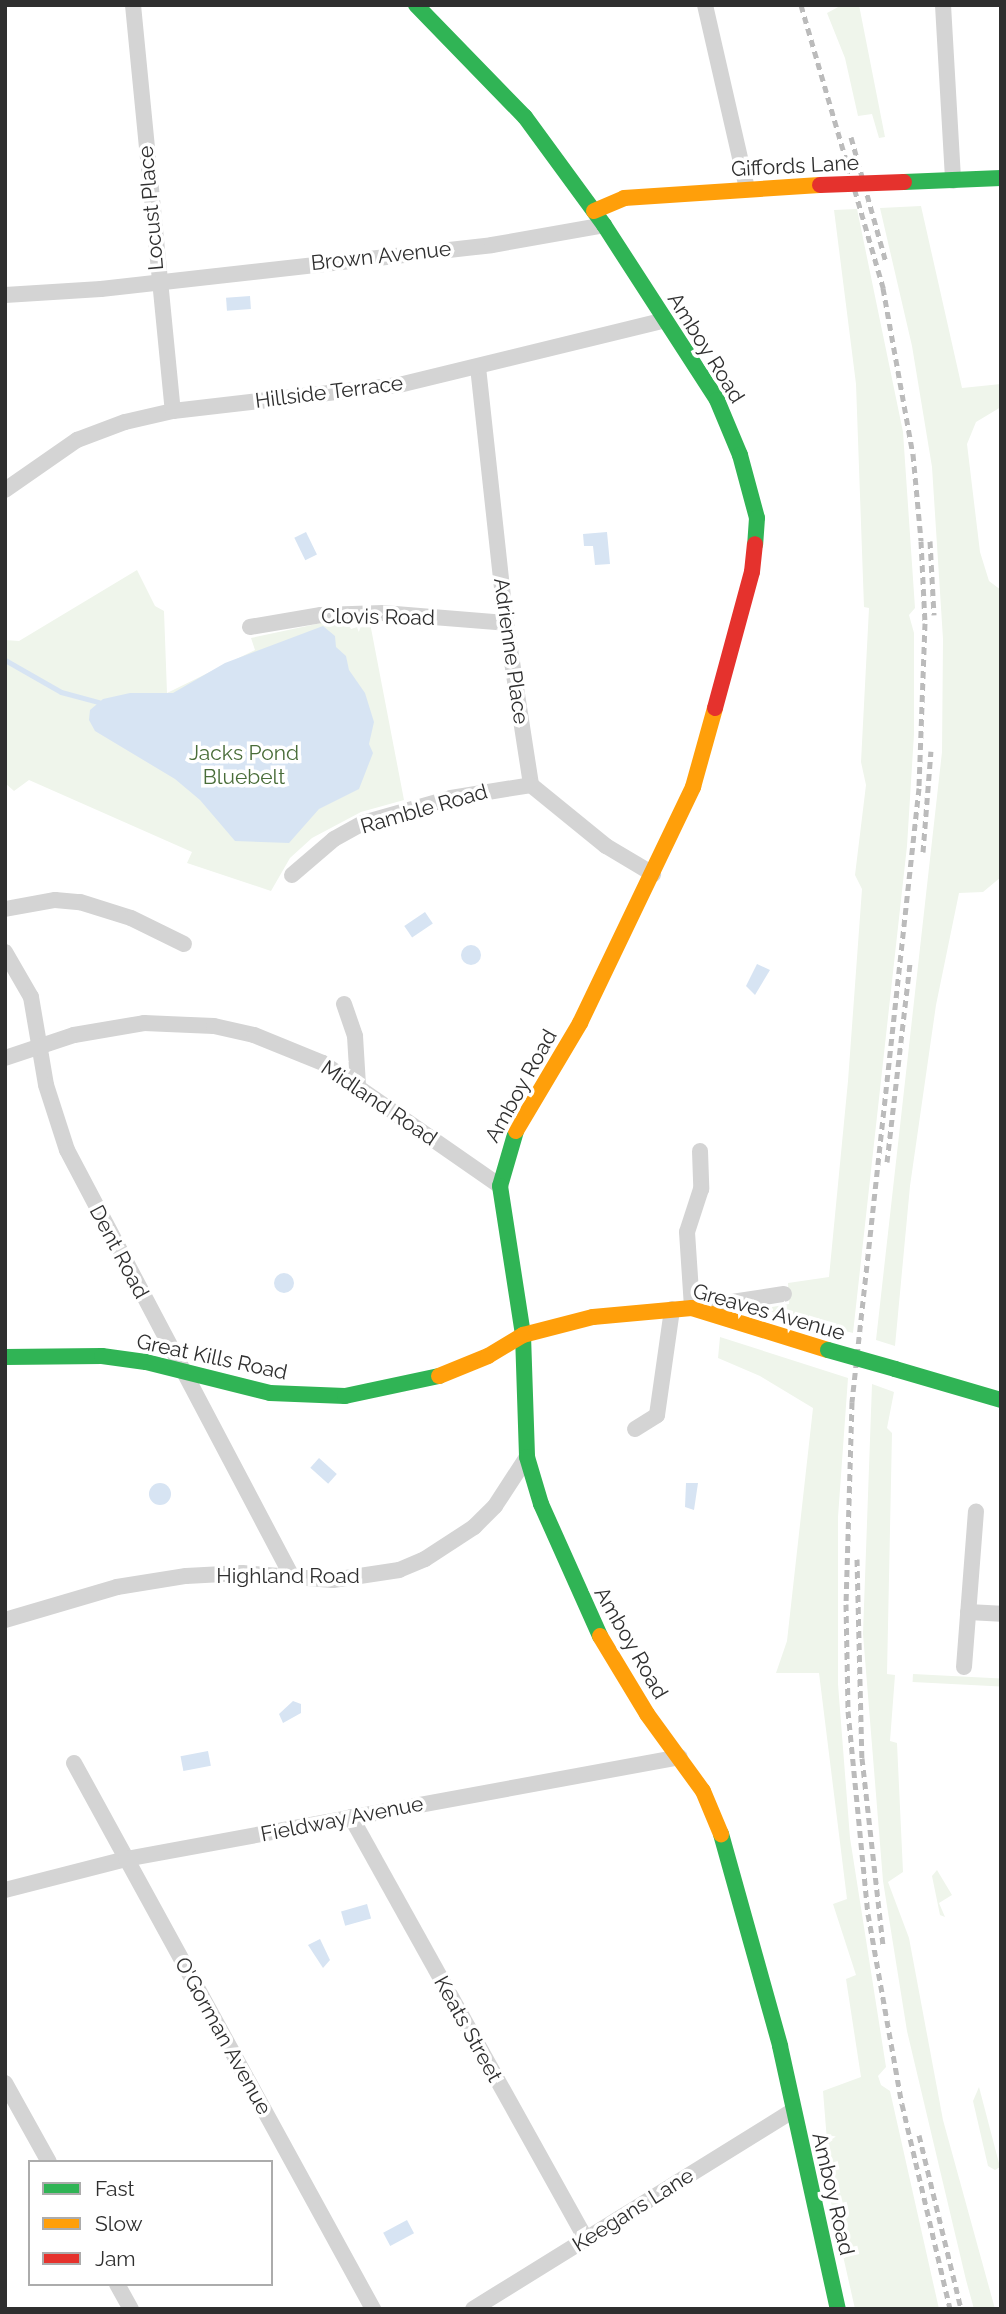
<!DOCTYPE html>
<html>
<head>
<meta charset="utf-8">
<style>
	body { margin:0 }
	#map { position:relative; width:1006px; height:2314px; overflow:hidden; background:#fff; font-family:Raleway,sans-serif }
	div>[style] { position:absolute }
	.green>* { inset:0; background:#eff5eb; transform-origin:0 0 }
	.water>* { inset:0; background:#d7e4f3; transform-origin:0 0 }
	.round { border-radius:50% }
	.stream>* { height:5px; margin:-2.5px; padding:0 2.5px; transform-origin:2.5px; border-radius:2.5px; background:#d7e4f3 }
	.street>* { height:16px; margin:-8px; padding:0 8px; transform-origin:8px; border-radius:8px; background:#d4d4d4 }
	.fast>* { height:16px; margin:-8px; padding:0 8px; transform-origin:8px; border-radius:8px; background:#30b455 }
	.slow>* { height:16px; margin:-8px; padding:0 8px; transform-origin:8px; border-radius:8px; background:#ff9f0a }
	.jam>* { height:16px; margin:-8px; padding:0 8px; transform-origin:8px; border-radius:8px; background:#e5322d }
	.rail>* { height:5px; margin-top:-2.5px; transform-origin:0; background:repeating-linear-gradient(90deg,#bbb 0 7px,transparent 0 12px) }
	.fast-bridge>* { height:16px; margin:-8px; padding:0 8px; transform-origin:8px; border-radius:8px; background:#30b455 }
	.jam-bridge>* { height:16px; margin:-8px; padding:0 8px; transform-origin:8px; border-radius:8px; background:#e5322d }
	span { translate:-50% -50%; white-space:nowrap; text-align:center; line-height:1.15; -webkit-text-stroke:7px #fff; paint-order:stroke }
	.street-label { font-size:21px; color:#2f2f2f }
	.park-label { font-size:21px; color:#496d39 }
	.frame { position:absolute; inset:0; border:7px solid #2f2f2f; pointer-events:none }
	.legend { position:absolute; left:28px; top:2160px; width:245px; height:126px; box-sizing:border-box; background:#fff; border:2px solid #acacac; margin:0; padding:9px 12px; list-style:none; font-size:21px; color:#2f2f2f }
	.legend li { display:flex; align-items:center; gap:14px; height:35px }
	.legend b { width:35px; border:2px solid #acacac }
</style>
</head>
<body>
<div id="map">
	<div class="green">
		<i style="clip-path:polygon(842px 5px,859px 5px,885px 137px,879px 138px,872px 114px,858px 116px,845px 58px,827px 13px)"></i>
		<i style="clip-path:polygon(921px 206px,962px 388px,1001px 384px,1001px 407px,976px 422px,967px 444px,980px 552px,989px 581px,1001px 590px,1001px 877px,983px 892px,959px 893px,936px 1005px,910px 1186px,895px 1346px,876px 1340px,942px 752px,943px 639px,932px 467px,912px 346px,880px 208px)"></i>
		<i style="clip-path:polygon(857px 209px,903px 432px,915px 608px,909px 615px,914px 633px,914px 734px,907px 846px,853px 1333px,760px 1309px,789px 1304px,788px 1283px,829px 1277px,848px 1081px,862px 889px,855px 875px,866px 785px,861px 762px,869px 608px,864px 607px,856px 384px,834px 210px)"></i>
		<i style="clip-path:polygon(137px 570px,155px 606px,164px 611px,167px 693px,255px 650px,251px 638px,326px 622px,346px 620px,351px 629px,370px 623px,404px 800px,361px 812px,312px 838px,290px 858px,271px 891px,187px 863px,192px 852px,29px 780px,14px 791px,5px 783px,5px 640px,19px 641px)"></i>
		<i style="clip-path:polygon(720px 1337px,848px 1378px,838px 1517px,838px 1684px,850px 1838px,886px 2067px,878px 2076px,881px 2085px,890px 2091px,939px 2309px,855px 2309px,821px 2158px,827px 2141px,823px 2091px,861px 2077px,846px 1979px,856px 1975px,833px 1904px,847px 1899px,819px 1673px,776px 1673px,787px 1641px,813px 1408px,760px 1376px,718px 1358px)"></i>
		<i style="clip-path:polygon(872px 1384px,894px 1392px,887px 1428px,892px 1433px,887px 1674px,895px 1675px,890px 1741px,897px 1743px,903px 1872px,888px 1882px,909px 1938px,943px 2120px,995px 2309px,974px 2309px,966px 2280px,907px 2031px,883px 1881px,863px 1634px)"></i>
		<i style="left:913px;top:1674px;width:88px;height:8px;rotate:3deg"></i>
		<i style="clip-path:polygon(937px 1870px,952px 1895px,939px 1903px,945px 1917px,940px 1915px,932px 1876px)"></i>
		<i style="clip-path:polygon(979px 2087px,1000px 2167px,995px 2170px,988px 2166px,973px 2101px)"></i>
	</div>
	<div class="water">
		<i style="left:250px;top:296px;width:13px;height:24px;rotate:86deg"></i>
		<i style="left:306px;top:532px;width:25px;height:13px;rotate:64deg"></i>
		<i style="clip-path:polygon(607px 532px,610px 564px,595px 565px,593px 546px,584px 546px,583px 534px)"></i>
		<i style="clip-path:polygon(323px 626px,335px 636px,336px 647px,346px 656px,349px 670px,365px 693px,374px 722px,369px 744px,373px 753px,359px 789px,319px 809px,289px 843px,235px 841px,200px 800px,175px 779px,95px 731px,89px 720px,90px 710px,103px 699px,130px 693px,173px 693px,225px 663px)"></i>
		<i style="left:425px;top:912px;width:14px;height:25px;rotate:56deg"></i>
		<i class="round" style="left:461px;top:945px;width:20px;height:20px"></i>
		<i style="clip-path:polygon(757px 964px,770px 970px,755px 995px,746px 986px)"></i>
		<i class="round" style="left:274px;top:1273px;width:20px;height:20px"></i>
		<i style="left:319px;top:1458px;width:24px;height:13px;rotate:42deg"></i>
		<i style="clip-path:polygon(686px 1483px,698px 1483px,694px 1510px,685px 1507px)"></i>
		<i class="round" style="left:149px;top:1483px;width:22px;height:22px"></i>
		<i style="clip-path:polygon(293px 1701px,301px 1704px,301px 1713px,283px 1723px,279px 1714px)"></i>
		<i style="left:208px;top:1751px;width:15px;height:28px;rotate:79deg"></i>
		<i style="left:367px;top:1904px;width:15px;height:27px;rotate:74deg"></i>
		<i style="clip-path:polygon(320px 1939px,330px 1960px,323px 1968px,308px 1945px)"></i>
		<i style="left:407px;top:2220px;width:15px;height:27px;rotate:62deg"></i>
	</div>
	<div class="stream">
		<i style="left:5px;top:660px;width:64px;rotate:29.7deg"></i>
		<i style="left:61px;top:692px;width:39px;rotate:15deg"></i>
	</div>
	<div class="street">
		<i style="left:133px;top:5px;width:408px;rotate:84.4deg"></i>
		<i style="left:705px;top:5px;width:189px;rotate:77.1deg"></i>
		<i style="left:943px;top:5px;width:176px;rotate:86.7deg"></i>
		<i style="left:5px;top:295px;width:96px;rotate:-3.6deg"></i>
		<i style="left:101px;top:289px;width:393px;rotate:-6.4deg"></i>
		<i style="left:492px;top:245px;width:114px;rotate:-10.1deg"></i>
		<i style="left:478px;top:367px;width:258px;rotate:83.8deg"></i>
		<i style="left:506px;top:623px;width:164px;rotate:81.2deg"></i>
		<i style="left:531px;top:785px;width:97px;rotate:39.1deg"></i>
		<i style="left:606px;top:846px;width:55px;rotate:30.8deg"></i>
		<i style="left:5px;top:490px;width:88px;rotate:-34.8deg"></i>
		<i style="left:77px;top:440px;width:51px;rotate:-20.6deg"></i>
		<i style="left:125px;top:422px;width:49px;rotate:-12.9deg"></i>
		<i style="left:173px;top:411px;width:227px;rotate:-6.6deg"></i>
		<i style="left:399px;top:385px;width:274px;rotate:-13.7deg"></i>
		<i style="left:250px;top:627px;width:72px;rotate:-9.6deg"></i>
		<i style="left:321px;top:615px;width:62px;rotate:-1.8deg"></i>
		<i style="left:383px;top:613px;width:123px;rotate:4.6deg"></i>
		<i style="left:292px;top:875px;width:55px;rotate:-40.6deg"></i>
		<i style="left:334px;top:839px;width:33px;rotate:-29deg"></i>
		<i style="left:363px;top:823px;width:91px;rotate:-15.9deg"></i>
		<i style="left:451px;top:798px;width:81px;rotate:-9.2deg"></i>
		<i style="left:5px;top:909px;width:51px;rotate:-10.2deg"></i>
		<i style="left:55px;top:900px;width:25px;rotate:5deg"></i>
		<i style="left:80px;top:902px;width:53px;rotate:17.4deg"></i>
		<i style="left:131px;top:918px;width:59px;rotate:26.1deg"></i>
		<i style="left:5px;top:952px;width:52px;rotate:60deg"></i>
		<i style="left:31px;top:997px;width:89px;rotate:80.3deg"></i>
		<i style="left:46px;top:1085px;width:68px;rotate:72.1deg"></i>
		<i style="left:67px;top:1150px;width:480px;rotate:62.2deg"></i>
		<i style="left:344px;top:1004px;width:34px;rotate:71deg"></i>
		<i style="left:355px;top:1036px;width:49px;rotate:86.5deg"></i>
		<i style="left:5px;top:1058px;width:73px;rotate:-18.4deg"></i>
		<i style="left:74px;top:1035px;width:71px;rotate:-9.7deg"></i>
		<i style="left:144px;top:1023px;width:70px;rotate:2.5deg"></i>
		<i style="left:214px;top:1026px;width:41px;rotate:12.7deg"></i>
		<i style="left:254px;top:1035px;width:74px;rotate:22.1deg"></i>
		<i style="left:323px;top:1063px;width:216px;rotate:34.8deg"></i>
		<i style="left:700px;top:1151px;width:38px;rotate:88deg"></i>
		<i style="left:701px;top:1189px;width:45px;rotate:108deg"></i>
		<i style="left:687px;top:1232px;width:76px;rotate:86.2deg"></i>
		<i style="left:692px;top:1308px;width:93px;rotate:-8.7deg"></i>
		<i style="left:635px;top:1429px;width:26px;rotate:-32deg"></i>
		<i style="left:657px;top:1415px;width:107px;rotate:-81.9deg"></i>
		<i style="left:968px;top:1612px;width:33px;rotate:3deg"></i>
		<i style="left:5px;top:1620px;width:117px;rotate:-16.4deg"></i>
		<i style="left:117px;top:1587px;width:70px;rotate:-9.1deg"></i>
		<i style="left:186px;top:1576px;width:56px;rotate:-3.1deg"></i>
		<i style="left:242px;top:1573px;width:91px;rotate:4.4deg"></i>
		<i style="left:333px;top:1580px;width:67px;rotate:-8.6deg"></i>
		<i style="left:399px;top:1570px;width:28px;rotate:-23deg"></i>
		<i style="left:425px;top:1559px;width:59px;rotate:-33.1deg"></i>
		<i style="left:474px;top:1527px;width:30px;rotate:-45deg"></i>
		<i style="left:495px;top:1506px;width:59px;rotate:-56.9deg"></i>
		<i style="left:964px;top:1667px;width:156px;rotate:-85.6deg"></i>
		<i style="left:74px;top:1763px;width:623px;rotate:61.29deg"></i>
		<i style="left:351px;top:1817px;width:484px;rotate:60.9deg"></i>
		<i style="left:5px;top:1890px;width:125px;rotate:-14.4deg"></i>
		<i style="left:126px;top:1859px;width:563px;rotate:-10.43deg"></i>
		<i style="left:5px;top:2083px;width:90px;rotate:60.9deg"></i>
		<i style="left:117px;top:2284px;width:29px;rotate:61deg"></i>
		<i style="left:473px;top:2309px;width:375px;rotate:-31.8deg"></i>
	</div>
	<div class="fast">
		<i style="left:416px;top:5px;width:156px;rotate:45.8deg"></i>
		<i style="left:525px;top:117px;width:134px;rotate:53.8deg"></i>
		<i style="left:604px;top:225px;width:208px;rotate:57.1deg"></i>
		<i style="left:717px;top:400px;width:60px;rotate:67.3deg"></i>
		<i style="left:740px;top:455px;width:65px;rotate:74.9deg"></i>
		<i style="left:757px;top:518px;width:26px;rotate:94deg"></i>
		<i style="left:904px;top:182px;width:97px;rotate:-2.4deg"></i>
		<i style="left:516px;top:1131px;width:57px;rotate:106.2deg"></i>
		<i style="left:500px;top:1186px;width:151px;rotate:81.2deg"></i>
		<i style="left:523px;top:1335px;width:122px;rotate:88.1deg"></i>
		<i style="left:527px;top:1457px;width:49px;rotate:73.4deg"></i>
		<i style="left:541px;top:1504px;width:145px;rotate:65.9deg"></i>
		<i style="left:5px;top:1357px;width:97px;rotate:-0.6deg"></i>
		<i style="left:102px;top:1356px;width:44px;rotate:7.8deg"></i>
		<i style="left:146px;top:1362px;width:128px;rotate:14deg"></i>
		<i style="left:270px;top:1393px;width:75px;rotate:2.3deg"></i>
		<i style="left:345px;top:1396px;width:96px;rotate:-12deg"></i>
		<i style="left:895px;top:1369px;width:110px;rotate:16.3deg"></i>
		<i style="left:721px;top:1834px;width:220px;rotate:74.4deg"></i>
		<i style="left:780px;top:2046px;width:269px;rotate:77.6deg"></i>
	</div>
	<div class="slow">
		<i style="left:594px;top:211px;width:33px;rotate:-23deg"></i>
		<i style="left:624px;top:198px;width:196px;rotate:-3.8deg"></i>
		<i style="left:516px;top:1131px;width:126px;rotate:-59.3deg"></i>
		<i style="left:580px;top:1023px;width:262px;rotate:-64.4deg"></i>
		<i style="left:693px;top:787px;width:82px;rotate:-74.4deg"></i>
		<i style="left:439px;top:1376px;width:53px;rotate:-22.2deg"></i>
		<i style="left:488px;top:1356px;width:41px;rotate:-31deg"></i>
		<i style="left:523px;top:1335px;width:72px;rotate:-14.4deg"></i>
		<i style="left:593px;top:1317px;width:99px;rotate:-5.2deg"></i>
		<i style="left:692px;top:1308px;width:142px;rotate:17.2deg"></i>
		<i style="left:600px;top:1636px;width:91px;rotate:58.9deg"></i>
		<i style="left:647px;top:1714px;width:95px;rotate:54deg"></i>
		<i style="left:703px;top:1791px;width:47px;rotate:67.3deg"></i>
	</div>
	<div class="jam">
		<i style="left:715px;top:708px;width:141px;rotate:-74.8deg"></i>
		<i style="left:752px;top:572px;width:28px;rotate:-84deg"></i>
	</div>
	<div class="rail">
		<i style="left:801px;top:5px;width:295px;rotate:73.8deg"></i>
		<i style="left:883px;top:288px;width:169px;rotate:79.8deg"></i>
		<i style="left:913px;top:454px;width:87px;rotate:84.7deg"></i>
		<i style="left:921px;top:541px;width:82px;rotate:87.2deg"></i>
		<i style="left:925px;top:623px;width:165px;rotate:92.1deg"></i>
		<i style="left:919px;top:788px;width:618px;rotate:96.23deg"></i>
		<i style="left:852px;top:1402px;width:202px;rotate:91.7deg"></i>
		<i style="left:846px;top:1604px;width:107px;rotate:88.9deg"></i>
		<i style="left:848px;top:1711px;width:204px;rotate:84.4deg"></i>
		<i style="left:868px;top:1914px;width:193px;rotate:79.9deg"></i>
		<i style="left:902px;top:2104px;width:211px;rotate:76.8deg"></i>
		<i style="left:851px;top:137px;width:130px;rotate:74.4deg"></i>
		<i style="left:930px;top:541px;width:74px;rotate:86.9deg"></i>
		<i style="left:923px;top:852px;width:101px;rotate:-85.5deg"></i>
		<i style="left:887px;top:1162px;width:200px;rotate:-83.4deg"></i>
		<i style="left:857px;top:1559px;width:199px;rotate:88.6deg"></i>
		<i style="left:862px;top:1758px;width:189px;rotate:83.6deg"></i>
		<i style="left:919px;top:2135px;width:179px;rotate:76.4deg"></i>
	</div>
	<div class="fast-bridge">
		<i style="left:828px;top:1350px;width:70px;rotate:15.8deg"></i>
	</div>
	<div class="jam-bridge">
		<i style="left:820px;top:185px;width:84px;rotate:-2deg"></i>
	</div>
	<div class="street-label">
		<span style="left:795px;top:166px;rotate:-3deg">Giffords Lane</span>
		<span style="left:151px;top:208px;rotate:-95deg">Locust Place</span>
		<span style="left:381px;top:256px;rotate:-6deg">Brown Avenue</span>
		<span style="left:706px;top:348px;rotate:58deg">Amboy Road</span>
		<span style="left:329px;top:392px;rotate:-7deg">Hillside Terrace</span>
		<span style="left:378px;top:617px;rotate:1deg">Clovis Road</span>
		<span style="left:511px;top:651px;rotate:82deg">Adrienne Place</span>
		<span style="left:424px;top:809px;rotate:-16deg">Ramble Road</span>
		<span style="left:521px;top:1086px;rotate:-61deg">Amboy Road</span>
		<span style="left:379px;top:1103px;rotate:34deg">Midland Road</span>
		<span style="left:119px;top:1252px;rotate:62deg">Dent Road</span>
		<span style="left:769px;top:1312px;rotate:16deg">Greaves Avenue</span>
		<span style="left:212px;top:1357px;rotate:12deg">Great Kills Road</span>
		<span style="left:288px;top:1576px">Highland Road</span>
		<span style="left:631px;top:1643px;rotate:60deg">Amboy Road</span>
		<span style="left:342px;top:1819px;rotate:-11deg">Fieldway Avenue</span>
		<span style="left:468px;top:2029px;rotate:61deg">Keats Street</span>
		<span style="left:223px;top:2036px;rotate:61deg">O'Gorman Avenue</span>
		<span style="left:833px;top:2194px;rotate:77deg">Amboy Road</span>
		<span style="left:633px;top:2210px;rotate:-32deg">Keegans Lane</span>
	</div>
	<div class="park-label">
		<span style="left:244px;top:765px">Jacks Pond<br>Bluebelt</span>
	</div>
	<div class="frame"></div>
	<ul class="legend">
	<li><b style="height:9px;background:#30b455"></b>Fast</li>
	<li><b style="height:9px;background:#ff9f0a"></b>Slow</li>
	<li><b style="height:9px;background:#e5322d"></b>Jam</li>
	</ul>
</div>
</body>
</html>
